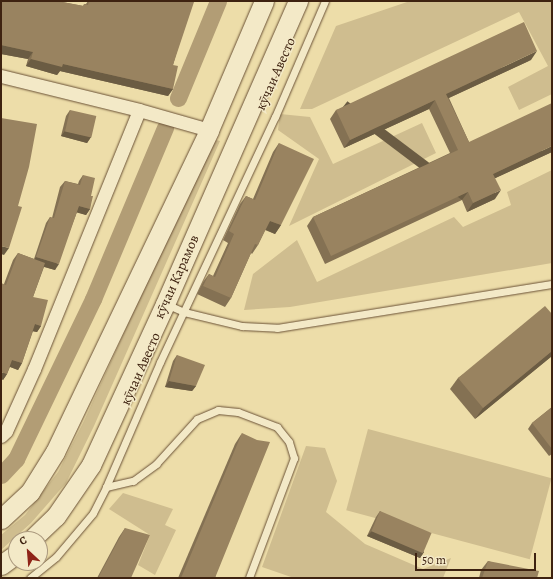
<!DOCTYPE html>
<html>
<head>
<meta charset="utf-8">
<style>
	body { margin:0 }
	#map { position:relative; width:553px; height:579px; overflow:hidden; background:#eddda9; font-family:Alegreya,serif }
	div>[style] { position:absolute }
	.green>* { inset:0; background:#cfbd8f; transform-origin:0 0 }
	.canal>* { height:17px; margin:-8.5px; padding:0 8.5px; transform-origin:8.5px; border-radius:8.5px; background:#b29d75 }
	.roads { filter:drop-shadow(0 0 1px #6a5136) drop-shadow(0 0 1px #6a5136) }
	.lane>* { height:7px; margin:-3.5px; padding:0 3.5px; transform-origin:3.5px; border-radius:3.5px; background:#f3e9c7 }
	.street>* { height:13px; margin:-6.5px; padding:0 6.5px; transform-origin:6.5px; border-radius:6.5px; background:#f3e9c7 }
	.secondary>* { height:19px; margin:-9.5px; padding:0 9.5px; transform-origin:9.5px; border-radius:9.5px; background:#f3e9c7 }
	.wall>* { inset:0; background:#847153 }
	.shaded-wall>* { inset:0; background:#6b5c43; transform-origin:0 0 }
	.building>* { inset:0; background:#998360; transform-origin:0 0 }
	span { translate:-50% -50%; white-space:nowrap; text-align:center; line-height:1.15; -webkit-text-stroke:3px #f3e9c7; paint-order:stroke }
	.street-label { font-size:14px; color:#3e2210 }
	.frame { position:absolute; inset:0; border:2px solid #3e2210; pointer-events:none }
	.north { position:absolute; left:8px; top:531px; width:40px; height:40px; box-sizing:border-box; background:#f3e9c7; border:1px solid #ab997e; border-radius:50%; rotate:334deg; font-size:11px; font-weight:700; line-height:16px; text-align:center; color:#3e2210 }
	.north::after { content:''; display:block; margin:auto; width:14px; height:18px; background:#8f2418; clip-path:polygon(50% 0,100% 100%,50% 72%,0 100%) }
	.scale { position:absolute; left:415px; top:553px; width:121px; height:18px; box-sizing:border-box; border:2px solid #3e2210; border-top:0; padding-left:5px; font-size:12px; line-height:14px; white-space:nowrap; color:#3e2210; -webkit-text-stroke:3px #f3e9c7; paint-order:stroke }
</style>
</head>
<body>
<div id="map">
	<div class="green">
		<i style="clip-path:polygon(410px 1px,552px 1px,552px 94px,519px 110px,508px 87px,548px 66px,519px 12px,312px 109px,300px 109px,336px 26px)"></i>
		<i style="clip-path:polygon(280px 114px,310px 117px,333px 164px,422px 123px,436px 153px,289px 226px,319px 159px,278px 130px)"></i>
		<i style="clip-path:polygon(212px 139px,220px 141px,94px 426px,66px 483px,31px 523px,1px 550px,1px 535px,25px 515px,58px 472px,83px 423px)"></i>
		<i style="clip-path:polygon(552px 170px,552px 263px,290px 307px,244px 310px,253px 274px,297px 240px,317px 282px,454px 217px,463px 227px,511px 205px,507px 192px)"></i>
		<i style="left:368px;top:429px;width:190px;height:84px;rotate:15deg"></i>
		<i style="clip-path:polygon(306px 446px,325px 448px,337px 481px,326px 512px,365px 544px,423px 569px,451px 558px,443px 578px,294px 578px,262px 567px)"></i>
		<i style="clip-path:polygon(123px 493px,173px 509px,165px 525px,176px 530px,155px 575px,138px 565px,150px 535px,109px 509px)"></i>
	</div>
	<div class="canal">
		<i style="left:178px;top:98px;width:105px;rotate:-67.6deg"></i>
		<i style="left:1px;top:475px;width:22px;rotate:-47deg"></i>
		<i style="left:16px;top:459px;width:178px;rotate:-64.3deg"></i>
		<i style="left:93px;top:299px;width:186px;rotate:-67.2deg"></i>
	</div>
	<div class="roads">
		<div class="lane">
			<i style="left:166px;top:304px;width:20px;rotate:24deg"></i>
			<i style="left:184px;top:312px;width:60px;rotate:13.6deg"></i>
			<i style="left:242px;top:326px;width:35px;rotate:3deg"></i>
			<i style="left:277px;top:328px;width:278px;rotate:-9.1deg"></i>
			<i style="left:106px;top:487px;width:28px;rotate:-13deg"></i>
			<i style="left:133px;top:481px;width:29px;rotate:-36deg"></i>
			<i style="left:156px;top:464px;width:61px;rotate:-47.7deg"></i>
			<i style="left:197px;top:419px;width:23px;rotate:-23deg"></i>
			<i style="left:218px;top:410px;width:20px;rotate:6deg"></i>
			<i style="left:238px;top:412px;width:42px;rotate:21deg"></i>
			<i style="left:277px;top:427px;width:19px;rotate:51deg"></i>
			<i style="left:289px;top:442px;width:17px;rotate:73deg"></i>
			<i style="left:294px;top:458px;width:128px;rotate:110.6deg"></i>
			<i style="left:30px;top:578px;width:33px;rotate:-39deg"></i>
			<i style="left:56px;top:557px;width:57px;rotate:-49.9deg"></i>
			<i style="left:93px;top:513px;width:29px;rotate:-63deg"></i>
			<i style="left:106px;top:487px;width:136px;rotate:-66.6deg"></i>
			<i style="left:160px;top:362px;width:271px;rotate:-64.9deg"></i>
			<i style="left:275px;top:117px;width:126px;rotate:-66.7deg"></i>
		</div>
		<div class="street">
			<i style="left:1px;top:76px;width:142px;rotate:13.8deg"></i>
			<i style="left:139px;top:110px;width:73px;rotate:15.9deg"></i>
			<i style="left:1px;top:436px;width:7px;rotate:-45deg"></i>
			<i style="left:6px;top:431px;width:68px;rotate:-65.7deg"></i>
			<i style="left:34px;top:369px;width:279px;rotate:-67.9deg"></i>
		</div>
		<div class="secondary">
			<i style="left:1px;top:519px;width:40px;rotate:-43deg"></i>
			<i style="left:30px;top:492px;width:47px;rotate:-58deg"></i>
			<i style="left:55px;top:452px;width:357px;rotate:-64.4deg"></i>
			<i style="left:209px;top:130px;width:140px;rotate:-66.9deg"></i>
			<i style="left:32px;top:539px;width:33px;rotate:-44deg"></i>
			<i style="left:56px;top:516px;width:62px;rotate:-55.5deg"></i>
			<i style="left:91px;top:465px;width:177px;rotate:-65.3deg"></i>
			<i style="left:165px;top:304px;width:331px;rotate:-66.3deg"></i>
			<i style="left:1px;top:565px;width:19px;rotate:-36deg"></i>
		</div>
	</div>
	<div class="wall">
		<i style="clip-path:polygon(1px 1px,57px 1px,83px 6px,84px 4px,86px 4px,88px 1px,191px 1px,173px 65px,173px 89px,168px 96px,60px 71px,57px 75px,26px 66px,28px 59px,1px 54px)"></i>
		<i style="clip-path:polygon(531px 60px,449px 98px,469px 142px,552px 152px,495px 178px,495px 199px,467px 212px,462px 200px,325px 264px,307px 226px,313px 217px,450px 153px,429px 109px,344px 148px,330px 119px,336px 110px)"></i>
		<i style="clip-path:polygon(70px 110px,91px 137px,87px 143px,61px 136px,66px 116px)"></i>
		<i style="clip-path:polygon(279px 143px,281px 225px,275px 234px,265px 230px,258px 245px,252px 254px,251px 253px,231px 298px,225px 307px,197px 294px,203px 282px,209px 274px,213px 276px,228px 243px,223px 240px,240px 204px,246px 196px,253px 199px,273px 152px)"></i>
		<i style="clip-path:polygon(83px 175px,91px 196px,90px 209px,86px 215px,77px 212px,55px 270px,44px 267px,33px 297px,41px 326px,37px 332px,33px 331px,22px 363px,18px 370px,10px 367px,7px 374px,3px 380px,4px 284px,13px 260px,18px 253px,34px 259px,46px 223px,50px 217px,52px 218px,60px 187px,65px 181px,78px 184px,79px 181px)"></i>
		<i style="clip-path:polygon(552px 314px,552px 356px,475px 419px,450px 389px,458px 378px)"></i>
		<i style="clip-path:polygon(177px 355px,196px 386px,192px 391px,165px 387px,173px 361px)"></i>
		<i style="clip-path:polygon(552px 407px,552px 454px,549px 456px,528px 429px,532px 423px)"></i>
		<i style="clip-path:polygon(242px 433px,215px 578px,178px 578px,235px 444px)"></i>
		<i style="clip-path:polygon(380px 511px,424px 552px,420px 558px,367px 536px,376px 517px)"></i>
		<i style="clip-path:polygon(125px 528px,131px 578px,97px 578px,119px 537px)"></i>
		<i style="clip-path:polygon(488px 561px,537px 578px,479px 578px,481px 570px)"></i>
	</div>
	<div class="shaded-wall">
		<i style="clip-path:polygon(1px 45px,33px 52px,28px 59px,1px 54px)"></i>
		<i style="clip-path:polygon(537px 51px,531px 60px,440px 102px,446px 94px)"></i>
		<i style="clip-path:polygon(31px 59px,63px 64px,173px 89px,168px 96px,60px 71px,57px 75px,26px 66px)"></i>
		<i style="clip-path:polygon(435px 100px,429px 109px,344px 148px,350px 140px)"></i>
		<i style="clip-path:polygon(65px 131px,91px 137px,87px 143px,61px 136px)"></i>
		<i style="clip-path:polygon(552px 146px,552px 152px,487px 182px,493px 174px)"></i>
		<i style="clip-path:polygon(501px 190px,495px 199px,467px 212px,473px 203px)"></i>
		<i style="left:468px;top:192px;width:10px;height:151px;rotate:127deg"></i>
		<i style="clip-path:polygon(79px 206px,90px 209px,86px 215px,75px 212px)"></i>
		<i style="clip-path:polygon(270px 221px,281px 225px,275px 234px,264px 229px)"></i>
		<i style="clip-path:polygon(1px 246px,9px 248px,4px 255px,1px 254px)"></i>
		<i style="clip-path:polygon(36px 257px,59px 264px,55px 270px,32px 263px)"></i>
		<i style="clip-path:polygon(35px 324px,41px 326px,37px 332px,31px 331px)"></i>
		<i style="clip-path:polygon(552px 351px,552px 356px,475px 419px,483px 408px)"></i>
		<i style="clip-path:polygon(12px 360px,22px 363px,18px 370px,8px 366px)"></i>
		<i style="clip-path:polygon(1px 372px,7px 374px,3px 380px,1px 379px)"></i>
		<i style="clip-path:polygon(169px 381px,196px 386px,192px 391px,165px 387px)"></i>
		<i style="clip-path:polygon(372px 531px,424px 552px,420px 558px,367px 536px)"></i>
	</div>
	<div class="building">
		<i style="clip-path:polygon(2px 1px,57px 1px,84px 6px,84px 4px,88px 5px,89px 1px,191px 1px,194px 2px,173px 65px,178px 66px,173px 89px,63px 64px,62px 67px,31px 59px,33px 52px,1px 45px,1px 4px)"></i>
		<i style="clip-path:polygon(524px 22px,537px 51px,446px 94px,469px 142px,552px 103px,552px 146px,493px 174px,501px 190px,473px 203px,468px 192px,331px 256px,313px 217px,458px 150px,435px 100px,350px 140px,336px 110px)"></i>
		<i style="left:70px;top:110px;width:27px;height:22px;rotate:13deg"></i>
		<i style="clip-path:polygon(1px 118px,37px 124px,29px 167px,18px 206px,22px 207px,9px 248px,1px 246px)"></i>
		<i style="clip-path:polygon(279px 143px,314px 159px,281px 225px,270px 221px,258px 245px,255px 244px,231px 298px,203px 286px,209px 274px,215px 277px,234px 234px,229px 231px,246px 196px,255px 200px)"></i>
		<i style="clip-path:polygon(83px 175px,95px 178px,91px 196px,93px 196px,90px 209px,79px 206px,59px 264px,36px 257px,50px 217px,54px 218px,65px 181px,80px 185px)"></i>
		<i style="clip-path:polygon(18px 253px,45px 263px,33px 297px,48px 300px,41px 326px,35px 324px,22px 363px,12px 360px,7px 374px,1px 372px,1px 283px,6px 285px)"></i>
		<i style="clip-path:polygon(545px 306px,552px 314px,552px 351px,483px 408px,458px 378px)"></i>
		<i style="clip-path:polygon(177px 355px,205px 365px,196px 386px,169px 381px)"></i>
		<i style="clip-path:polygon(552px 407px,552px 449px,532px 423px)"></i>
		<i style="clip-path:polygon(242px 433px,257px 440px,270px 442px,215px 578px,181px 578px)"></i>
		<i style="left:380px;top:511px;width:56px;height:22px;rotate:23deg"></i>
		<i style="clip-path:polygon(125px 528px,150px 535px,131px 578px,98px 578px)"></i>
		<i style="clip-path:polygon(488px 561px,539px 571px,537px 578px,482px 578px)"></i>
	</div>
	<div class="street-label">
		<span style="left:276px;top:74px;rotate:-66deg">кӯчаи Авесто</span>
		<span style="left:177px;top:277px;rotate:-66deg">кӯчаи Карамов</span>
		<span style="left:141px;top:369px;rotate:-66deg">кӯчаи Авесто</span>
	</div>
	<div class="frame"></div>
	<div class="north">С</div>
	<div class="scale">50 m</div>
</div>
</body>
</html>
